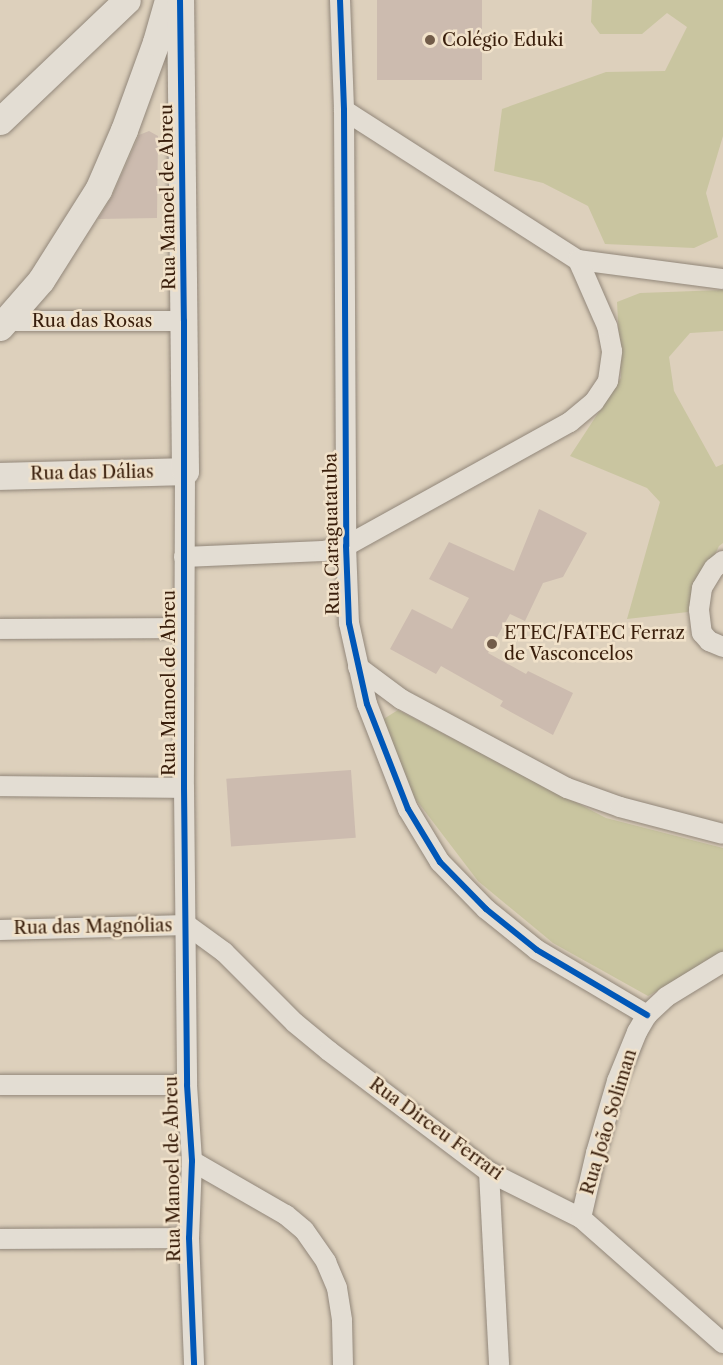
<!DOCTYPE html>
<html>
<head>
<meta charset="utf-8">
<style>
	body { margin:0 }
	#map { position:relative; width:723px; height:1365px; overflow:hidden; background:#ddd0bc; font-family:"Libre Caslon Text",serif }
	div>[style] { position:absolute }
	.green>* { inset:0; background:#c9c5a0 }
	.building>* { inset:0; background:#ccbbaf; transform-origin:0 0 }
	.roads { filter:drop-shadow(0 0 2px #92877a) drop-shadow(0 0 2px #92877a) }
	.street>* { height:20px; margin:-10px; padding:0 10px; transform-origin:10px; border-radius:10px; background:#e3ddd3 }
	.secondary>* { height:27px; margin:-13.5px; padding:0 13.5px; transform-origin:13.5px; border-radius:13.5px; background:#e3ddd3 }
	.cycleway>* { height:6px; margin:-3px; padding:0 3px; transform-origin:3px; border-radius:3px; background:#0057b8 }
	.dots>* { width:16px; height:16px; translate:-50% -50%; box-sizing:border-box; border:3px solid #f1e2ca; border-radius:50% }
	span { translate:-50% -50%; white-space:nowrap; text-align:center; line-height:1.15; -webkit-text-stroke:5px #f1e2ca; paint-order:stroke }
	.poi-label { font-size:18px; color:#391e0b }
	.left { translate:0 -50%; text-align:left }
	.street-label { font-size:18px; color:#391e0b }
</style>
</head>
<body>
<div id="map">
	<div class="green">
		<i style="clip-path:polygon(592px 0,723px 0,723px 136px,706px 193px,718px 237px,694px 248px,605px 244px,588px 206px,543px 183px,494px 171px,502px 109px,606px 72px,665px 71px,687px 27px,667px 13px,642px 34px,600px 34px,591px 22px)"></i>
		<i style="clip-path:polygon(723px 290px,723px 331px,690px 333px,669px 357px,674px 391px,716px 467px,723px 464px,723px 543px,719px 546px,688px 612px,627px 619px,660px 502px,647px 488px,570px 456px,621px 378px,617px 302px,640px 293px)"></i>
		<i style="clip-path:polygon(398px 710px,606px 818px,723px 848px,723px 954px,648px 996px,553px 943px,478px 881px,414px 797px,382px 720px)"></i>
	</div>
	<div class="building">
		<i style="left:377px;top:0;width:105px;height:80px"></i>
		<i style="clip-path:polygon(149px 131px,158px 136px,157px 218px,98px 219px,112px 196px,139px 135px)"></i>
		<i style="clip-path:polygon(539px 509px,587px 533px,563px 577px,543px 583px,525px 621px,510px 614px,488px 653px,526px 674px,528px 671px,573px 693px,553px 735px,500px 706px,503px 701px,441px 666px,436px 674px,390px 649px,412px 609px,452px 629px,469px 598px,429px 579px,449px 542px,514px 571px)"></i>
		<i style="left:351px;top:770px;width:68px;height:125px;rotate:86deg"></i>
	</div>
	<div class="roads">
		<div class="street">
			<i style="left:340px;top:0;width:110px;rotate:87.9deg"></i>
			<i style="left:344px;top:110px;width:436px;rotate:89.7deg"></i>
			<i style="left:346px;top:546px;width:77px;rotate:87.8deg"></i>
			<i style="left:349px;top:623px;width:83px;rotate:77.5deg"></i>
			<i style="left:367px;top:704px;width:113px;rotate:68.7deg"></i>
			<i style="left:408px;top:809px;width:62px;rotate:58.9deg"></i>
			<i style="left:440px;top:862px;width:66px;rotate:45.6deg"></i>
			<i style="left:486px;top:909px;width:65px;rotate:38.8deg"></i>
			<i style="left:537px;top:950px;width:128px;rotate:30.6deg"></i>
			<i style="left:344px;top:110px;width:278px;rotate:32.7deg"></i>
			<i style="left:578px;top:260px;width:146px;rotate:7.5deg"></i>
			<i style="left:0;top:321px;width:184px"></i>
			<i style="left:185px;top:471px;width:317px;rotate:90.2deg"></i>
			<i style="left:184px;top:788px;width:297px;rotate:89.4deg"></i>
			<i style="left:187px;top:1085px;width:76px;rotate:86.2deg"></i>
			<i style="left:192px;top:1161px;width:77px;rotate:92.2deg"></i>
			<i style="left:189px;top:1238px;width:127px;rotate:87.7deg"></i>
			<i style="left:184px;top:557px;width:139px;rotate:-2.5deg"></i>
			<i style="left:323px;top:551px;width:24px;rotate:-12deg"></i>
			<i style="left:346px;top:546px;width:256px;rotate:-29deg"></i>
			<i style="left:570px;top:422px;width:31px;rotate:-40deg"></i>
			<i style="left:594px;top:402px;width:25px;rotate:-56deg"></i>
			<i style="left:608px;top:381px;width:30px;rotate:-82deg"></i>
			<i style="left:612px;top:351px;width:25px;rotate:-101deg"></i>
			<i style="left:607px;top:326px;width:72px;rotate:-113.7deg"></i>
			<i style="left:723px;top:561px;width:11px;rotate:142deg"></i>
			<i style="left:714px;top:568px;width:23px;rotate:121deg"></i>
			<i style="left:702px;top:588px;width:22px;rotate:98deg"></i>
			<i style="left:699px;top:610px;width:23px;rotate:83deg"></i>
			<i style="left:702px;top:633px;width:11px;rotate:49deg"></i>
			<i style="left:709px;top:641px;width:15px;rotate:23deg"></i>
			<i style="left:0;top:629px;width:184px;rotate:-0.3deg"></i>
			<i style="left:358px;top:667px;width:54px;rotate:36.7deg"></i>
			<i style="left:401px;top:699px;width:188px;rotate:28.2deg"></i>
			<i style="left:567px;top:788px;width:56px;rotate:19.7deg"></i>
			<i style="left:620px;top:807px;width:106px;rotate:14.7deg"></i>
			<i style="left:0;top:786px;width:184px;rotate:0.6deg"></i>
			<i style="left:0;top:930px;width:187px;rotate:-1.5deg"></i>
			<i style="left:187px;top:925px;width:46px;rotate:36.1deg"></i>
			<i style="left:224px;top:952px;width:100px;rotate:45deg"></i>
			<i style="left:295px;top:1023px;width:44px;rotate:39.5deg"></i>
			<i style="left:329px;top:1051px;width:201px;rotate:37.1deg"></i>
			<i style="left:489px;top:1172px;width:103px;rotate:26.6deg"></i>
			<i style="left:581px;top:1218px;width:189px;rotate:41.4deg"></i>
			<i style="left:0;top:1085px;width:187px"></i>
			<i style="left:192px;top:1161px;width:108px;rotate:29.9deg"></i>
			<i style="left:286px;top:1215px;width:23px;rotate:40deg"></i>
			<i style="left:304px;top:1230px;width:39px;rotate:55deg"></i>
			<i style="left:326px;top:1262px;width:28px;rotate:67deg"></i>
			<i style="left:337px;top:1288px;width:33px;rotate:81deg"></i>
			<i style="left:342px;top:1321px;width:44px;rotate:88.7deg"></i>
			<i style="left:489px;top:1172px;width:193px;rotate:87deg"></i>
			<i style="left:581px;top:1218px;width:67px;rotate:-77deg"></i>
			<i style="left:596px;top:1153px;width:75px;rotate:-73.7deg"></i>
			<i style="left:617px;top:1081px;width:53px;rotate:-67.8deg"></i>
			<i style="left:637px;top:1032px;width:20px;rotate:-60deg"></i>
			<i style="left:647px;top:1015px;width:26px;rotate:-43deg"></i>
			<i style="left:666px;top:997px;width:67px;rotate:-31.6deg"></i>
			<i style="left:0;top:1239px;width:189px;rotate:-0.3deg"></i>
		</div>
		<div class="secondary">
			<i style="left:0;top:121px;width:175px;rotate:-43.6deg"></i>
			<i style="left:0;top:327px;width:62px;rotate:-48.9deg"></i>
			<i style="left:41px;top:280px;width:107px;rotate:-57.7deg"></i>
			<i style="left:98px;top:190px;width:65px;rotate:-66.6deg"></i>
			<i style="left:124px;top:130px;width:94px;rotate:-70deg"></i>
			<i style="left:156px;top:42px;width:44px;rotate:-74.1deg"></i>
			<i style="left:0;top:476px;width:185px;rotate:-1.5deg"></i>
			<i style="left:185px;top:471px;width:471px;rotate:-90.6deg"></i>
		</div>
	</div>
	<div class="cycleway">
		<i style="left:180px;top:0;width:321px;rotate:89.3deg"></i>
		<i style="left:184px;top:321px;width:467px;rotate:90deg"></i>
		<i style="left:184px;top:788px;width:297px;rotate:89.4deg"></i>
		<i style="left:187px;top:1085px;width:76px;rotate:86.2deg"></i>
		<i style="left:192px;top:1161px;width:77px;rotate:92.2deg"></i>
		<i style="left:189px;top:1238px;width:127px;rotate:87.7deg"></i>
		<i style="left:340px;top:0;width:110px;rotate:87.9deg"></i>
		<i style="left:344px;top:110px;width:436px;rotate:89.7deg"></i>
		<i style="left:346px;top:546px;width:77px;rotate:87.8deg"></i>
		<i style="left:349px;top:623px;width:83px;rotate:77.5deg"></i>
		<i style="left:367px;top:704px;width:113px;rotate:68.7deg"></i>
		<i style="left:408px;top:809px;width:62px;rotate:58.9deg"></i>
		<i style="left:440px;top:862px;width:66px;rotate:45.6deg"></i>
		<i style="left:486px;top:909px;width:65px;rotate:38.8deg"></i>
		<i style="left:537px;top:950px;width:128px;rotate:30.6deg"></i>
	</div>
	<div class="dots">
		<i style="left:430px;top:40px;background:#725c49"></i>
		<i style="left:492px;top:644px;background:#725c49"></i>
	</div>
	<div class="poi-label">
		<span class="left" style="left:442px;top:40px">Colégio Eduki</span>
		<span class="left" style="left:504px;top:644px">ETEC/FATEC Ferraz<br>de Vasconcelos</span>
	</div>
	<div class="street-label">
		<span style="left:168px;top:197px;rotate:-91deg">Rua Manoel de Abreu</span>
		<span style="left:92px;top:321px">Rua das Rosas</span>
		<span style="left:92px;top:473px;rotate:-1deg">Rua das Dálias</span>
		<span style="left:332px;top:534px;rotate:-91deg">Rua Caraguatatuba</span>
		<span style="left:169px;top:683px;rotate:-90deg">Rua Manoel de Abreu</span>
		<span style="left:93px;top:927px;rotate:-1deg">Rua das Magnólias</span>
		<span style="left:609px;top:1122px;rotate:-73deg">Rua João Soliman</span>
		<span style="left:436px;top:1129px;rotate:36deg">Rua Dirceu Ferrari</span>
		<span style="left:173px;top:1169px;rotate:-91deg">Rua Manoel de Abreu</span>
	</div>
</div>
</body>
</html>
